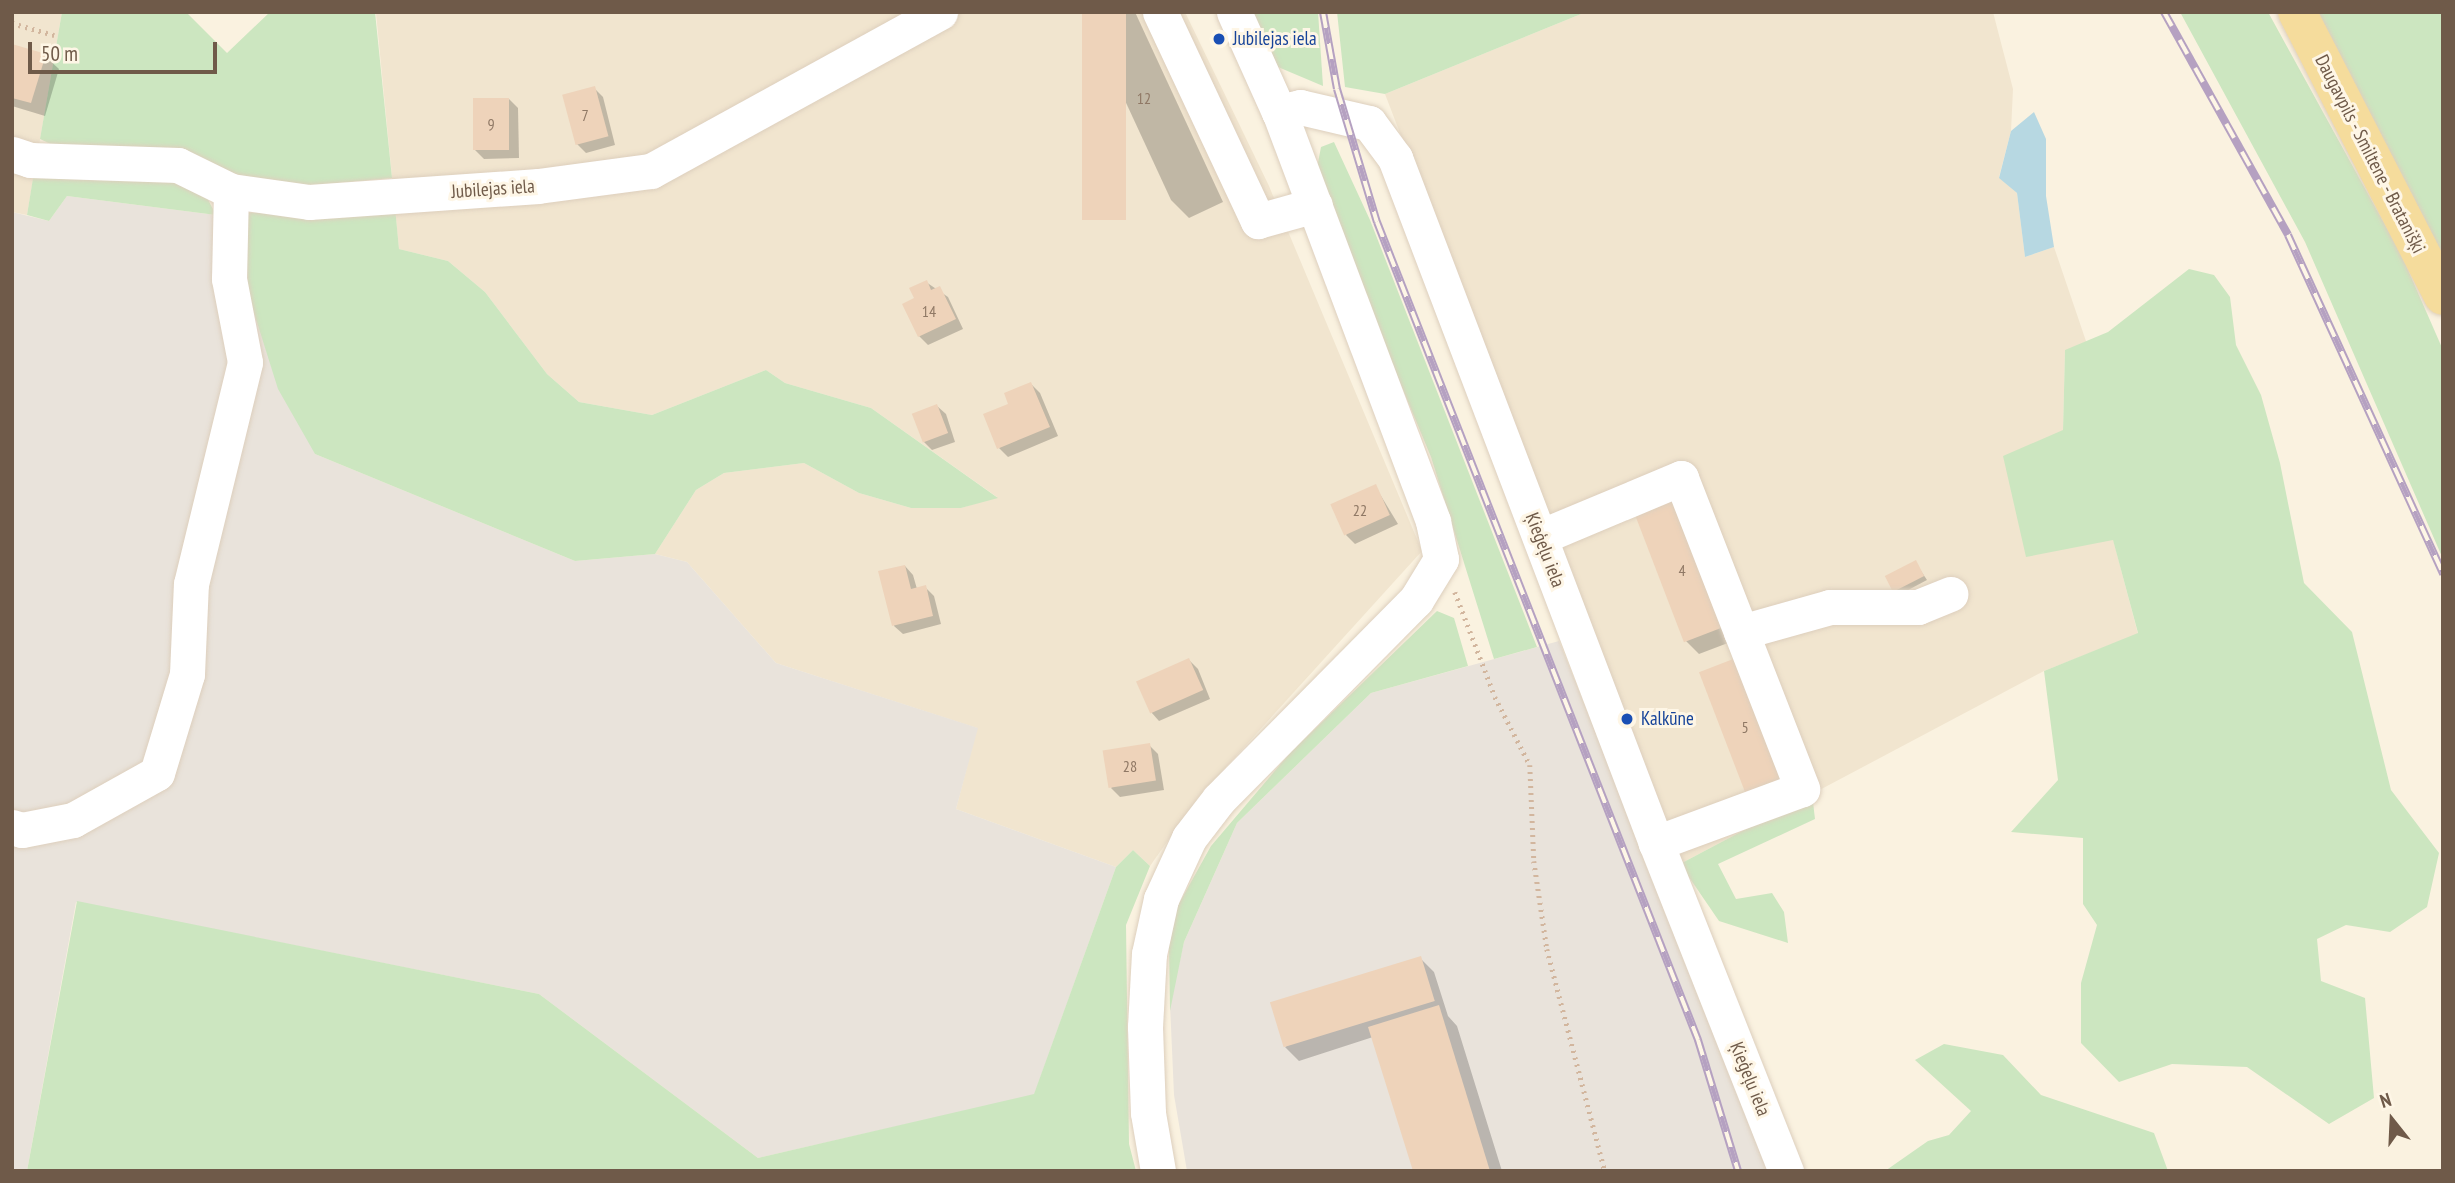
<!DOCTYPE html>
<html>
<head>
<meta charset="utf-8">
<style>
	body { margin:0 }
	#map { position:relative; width:2455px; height:1183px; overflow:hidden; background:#faf2e0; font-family:"PT Sans Narrow",sans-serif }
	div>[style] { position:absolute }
	.residential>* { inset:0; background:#f1e5cf }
	.industrial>* { inset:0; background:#e9e3db }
	.green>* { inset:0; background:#cce6c0 }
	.water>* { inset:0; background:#b7d8e2 }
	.shadow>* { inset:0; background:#0003 }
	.building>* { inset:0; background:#eed3ba; transform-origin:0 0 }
	.path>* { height:4.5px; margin-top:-2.25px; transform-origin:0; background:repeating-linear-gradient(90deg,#d2b69e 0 2px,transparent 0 7px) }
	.roads { filter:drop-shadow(0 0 2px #ddcfbd) drop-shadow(0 0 2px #ddcfbd) }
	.minor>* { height:35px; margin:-17.5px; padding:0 17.5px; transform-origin:17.5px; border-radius:17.5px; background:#fff }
	.major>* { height:38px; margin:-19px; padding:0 19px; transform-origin:19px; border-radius:19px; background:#f5dc9c }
	.rail>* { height:8px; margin-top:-4px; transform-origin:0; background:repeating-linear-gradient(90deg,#fef6e6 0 16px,#b5a1c1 0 32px); box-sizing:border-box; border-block:2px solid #b5a1c1 }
	.dots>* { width:19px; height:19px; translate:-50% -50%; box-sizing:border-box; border:4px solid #fef6e6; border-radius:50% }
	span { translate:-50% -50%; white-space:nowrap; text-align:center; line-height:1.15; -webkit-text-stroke:6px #fef6e6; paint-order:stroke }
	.number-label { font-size:16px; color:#8f7865 }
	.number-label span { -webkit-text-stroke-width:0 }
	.transit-label { font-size:19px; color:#164399 }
	.left { translate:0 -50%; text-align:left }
	.street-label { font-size:19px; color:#6f5a49 }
	.frame { position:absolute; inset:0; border:14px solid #6f5a49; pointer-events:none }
	.north { position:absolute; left:2357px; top:1085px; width:70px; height:70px; -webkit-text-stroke:5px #fef6e6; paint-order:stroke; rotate:342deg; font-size:19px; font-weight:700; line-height:28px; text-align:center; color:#6f5a49 }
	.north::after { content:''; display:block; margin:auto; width:24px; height:32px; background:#6f5a49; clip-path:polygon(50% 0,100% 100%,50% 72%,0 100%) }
	.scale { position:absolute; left:28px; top:42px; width:189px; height:32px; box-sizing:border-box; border:4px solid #6f5a49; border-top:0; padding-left:9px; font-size:21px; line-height:24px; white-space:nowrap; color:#6f5a49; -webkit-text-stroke:5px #fef6e6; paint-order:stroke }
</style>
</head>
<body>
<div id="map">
	<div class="residential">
		<i style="clip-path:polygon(12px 12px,62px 12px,27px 215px,12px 212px)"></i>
		<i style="clip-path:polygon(1185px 12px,1269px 186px,1422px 551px,1198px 798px,1150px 866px,1133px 850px,1116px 867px,956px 809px,977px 728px,776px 663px,687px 562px,655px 554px,696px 490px,724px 473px,804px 463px,859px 493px,911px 508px,961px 508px,997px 497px,871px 408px,785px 383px,766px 370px,652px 415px,579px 402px,547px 374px,485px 292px,448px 261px,399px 249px,376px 13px)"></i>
		<i style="clip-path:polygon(1586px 12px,1993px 12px,2013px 89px,2011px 131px,1999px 177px,2017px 193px,2025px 257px,2054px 247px,2089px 350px,2065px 350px,2063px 430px,2026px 556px,2113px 539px,2138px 634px,2044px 671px,1680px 864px,1385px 94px)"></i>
	</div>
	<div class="industrial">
		<i style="clip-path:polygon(67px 196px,216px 215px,243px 213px,248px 245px,315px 454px,575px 561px,655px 554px,687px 562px,776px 663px,978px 728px,956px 809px,1116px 867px,1034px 1095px,758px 1158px,539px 994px,76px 902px,27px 1171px,12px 1171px,12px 212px,49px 221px)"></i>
		<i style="clip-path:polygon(1559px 641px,1772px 1171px,1187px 1171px,1174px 1095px,1170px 1004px,1184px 942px,1237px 823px,1371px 693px)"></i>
	</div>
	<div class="green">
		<i style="clip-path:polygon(62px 12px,186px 12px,227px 53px,270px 12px,375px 12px,392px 178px,305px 186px,258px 181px,227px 171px,55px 146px,40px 139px)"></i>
		<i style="clip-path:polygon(1252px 12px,1318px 12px,1323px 86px,1278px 67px)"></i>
		<i style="clip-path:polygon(1337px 12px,1363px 13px,1586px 12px,1385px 94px,1345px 87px)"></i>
		<i style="clip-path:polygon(2180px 12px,2268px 12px,2401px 254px,2443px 350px,2443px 559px,2305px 242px)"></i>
		<i style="clip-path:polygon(2316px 12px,2443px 12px,2443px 257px)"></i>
		<i style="clip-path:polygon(1334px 142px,1370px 220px,1537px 647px,1494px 659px,1431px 457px,1329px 212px,1316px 173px,1321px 147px)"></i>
		<i style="clip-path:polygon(35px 166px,198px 180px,216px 215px,67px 196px,49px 221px,27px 215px)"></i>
		<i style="clip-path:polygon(395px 207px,399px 249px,448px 261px,485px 292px,547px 374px,579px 402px,652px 415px,766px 370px,785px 383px,871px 408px,998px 498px,961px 508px,911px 508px,859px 493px,804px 463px,724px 473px,696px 490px,655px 554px,575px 561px,315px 454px,278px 389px,249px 297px,243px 213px)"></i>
		<i style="clip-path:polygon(2189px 269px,2214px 275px,2230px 297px,2236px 345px,2261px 395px,2280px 463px,2304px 583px,2352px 632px,2391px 790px,2439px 853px,2427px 907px,2390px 932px,2346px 925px,2317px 939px,2321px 981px,2365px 998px,2374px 1098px,2329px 1124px,2247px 1067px,2172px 1064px,2119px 1082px,2081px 1043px,2081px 983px,2097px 925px,2083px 904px,2083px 838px,2011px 832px,2058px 780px,2044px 671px,2138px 633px,2113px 540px,2026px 557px,2003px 456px,2063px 430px,2065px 350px,2108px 332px)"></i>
		<i style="clip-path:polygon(1437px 611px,1454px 618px,1468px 666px,1371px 693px,1237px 823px,1184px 942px,1170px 1011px,1169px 947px,1177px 907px,1211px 846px,1290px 753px)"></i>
		<i style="clip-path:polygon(1812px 794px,1815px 819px,1718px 864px,1736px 899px,1772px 893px,1784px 912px,1788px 943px,1719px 921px,1680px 864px)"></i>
		<i style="clip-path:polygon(1133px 850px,1150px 866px,1126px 925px,1129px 1144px,1136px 1171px,27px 1171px,77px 901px,539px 994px,758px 1158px,1034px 1094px,1116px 867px)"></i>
		<i style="clip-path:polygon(1944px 1044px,2003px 1055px,2041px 1095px,2154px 1133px,2168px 1171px,1885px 1171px,1928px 1141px,1949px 1135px,1971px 1111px,1915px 1060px)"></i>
	</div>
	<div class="water">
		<i style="clip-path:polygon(2034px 112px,2046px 139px,2046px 196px,2054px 247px,2025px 257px,2017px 193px,1999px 178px,2011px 131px)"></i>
	</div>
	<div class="shadow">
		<i style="clip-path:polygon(1084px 12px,1135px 12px,1223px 202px,1189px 218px,1171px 200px)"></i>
		<i style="clip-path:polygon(12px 46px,45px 56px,59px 69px,45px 116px,12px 106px)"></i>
		<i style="clip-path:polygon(594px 88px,603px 97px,615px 145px,586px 153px,577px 144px)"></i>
		<i style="clip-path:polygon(509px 99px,518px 108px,519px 158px,484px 159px,475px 150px)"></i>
		<i style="clip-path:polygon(926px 282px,948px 297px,963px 329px,928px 345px,919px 336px)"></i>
		<i style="clip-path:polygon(1031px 384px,1040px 393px,1058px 436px,1008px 457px,999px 448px,1010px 405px)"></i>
		<i style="clip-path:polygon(937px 406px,946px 414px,955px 442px,932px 450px,923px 441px)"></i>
		<i style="clip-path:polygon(1375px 486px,1398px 524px,1355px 544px,1346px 535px)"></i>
		<i style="clip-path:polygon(1679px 500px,1741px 638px,1699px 654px,1686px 641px)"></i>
		<i style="clip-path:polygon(1915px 562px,1927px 580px,1899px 595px,1895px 591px)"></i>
		<i style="clip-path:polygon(905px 566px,913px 575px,917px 589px,925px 587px,934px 596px,941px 624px,903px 634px,894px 626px)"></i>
		<i style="clip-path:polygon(1189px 660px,1198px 669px,1210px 699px,1159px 721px,1151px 712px)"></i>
		<i style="clip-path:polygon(1149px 745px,1158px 754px,1164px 790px,1120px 797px,1111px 788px)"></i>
		<i style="clip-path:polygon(1420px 958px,1434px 972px,1448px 1016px,1457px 1026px,1502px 1171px,1415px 1171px,1373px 1037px,1299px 1061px,1285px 1047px)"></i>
	</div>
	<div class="building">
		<i style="left:1082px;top:12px;width:44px;height:208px"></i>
		<i style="clip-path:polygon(12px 44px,46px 54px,31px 103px,12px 98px)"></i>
		<i style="left:595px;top:86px;width:52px;height:34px;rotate:75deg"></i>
		<i style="left:473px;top:98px;width:36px;height:52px"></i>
		<i style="clip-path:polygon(927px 280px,931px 290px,940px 286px,956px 319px,918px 337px,902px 304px,914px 298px,909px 288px)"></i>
		<i style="clip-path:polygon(1031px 382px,1050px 427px,997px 449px,983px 414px,1008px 404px,1004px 393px)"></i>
		<i style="left:937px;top:404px;width:31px;height:27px;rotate:69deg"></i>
		<i style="left:1376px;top:484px;width:34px;height:50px;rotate:66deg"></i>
		<i style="left:1680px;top:498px;width:136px;height:48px;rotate:69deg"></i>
		<i style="left:1916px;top:560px;width:18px;height:35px;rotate:63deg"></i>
		<i style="clip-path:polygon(905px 565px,911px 589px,926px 585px,933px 616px,892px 626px,878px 571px)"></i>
		<i style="left:1741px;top:656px;width:136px;height:45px;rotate:69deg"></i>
		<i style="left:1189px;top:658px;width:35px;height:58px;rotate:66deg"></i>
		<i style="left:1150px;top:743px;width:38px;height:48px;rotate:81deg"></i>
		<i style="left:1421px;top:956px;width:47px;height:158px;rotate:73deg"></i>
		<i style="clip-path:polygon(1439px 1005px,1490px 1171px,1413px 1171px,1368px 1027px)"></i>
	</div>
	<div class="path">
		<i style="left:12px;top:23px;width:44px;rotate:15.9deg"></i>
		<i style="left:1455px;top:592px;width:112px;rotate:69.1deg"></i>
		<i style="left:1495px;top:697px;width:76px;rotate:62.8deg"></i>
		<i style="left:1530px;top:765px;width:96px;rotate:87.6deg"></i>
		<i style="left:1534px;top:861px;width:89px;rotate:81.6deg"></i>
		<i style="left:1547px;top:949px;width:229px;rotate:75.4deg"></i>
	</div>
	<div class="roads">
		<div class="minor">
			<i style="left:1160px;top:12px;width:231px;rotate:64.9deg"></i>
			<i style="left:1258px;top:221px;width:59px;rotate:-15.7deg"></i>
			<i style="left:1234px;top:12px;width:110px;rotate:65.8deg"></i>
			<i style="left:1279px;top:112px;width:22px;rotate:-13deg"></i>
			<i style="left:1300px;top:107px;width:71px;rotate:13.1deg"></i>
			<i style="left:1369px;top:123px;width:44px;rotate:53.4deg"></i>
			<i style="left:1395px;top:158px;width:733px;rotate:69.14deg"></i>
			<i style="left:1656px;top:843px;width:353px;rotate:68.4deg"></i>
			<i style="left:12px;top:154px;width:19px;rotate:18deg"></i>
			<i style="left:30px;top:160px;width:148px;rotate:1.9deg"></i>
			<i style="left:178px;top:165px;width:59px;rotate:26.1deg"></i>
			<i style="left:231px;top:191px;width:79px;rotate:8deg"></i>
			<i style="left:309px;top:202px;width:230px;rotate:-4deg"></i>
			<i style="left:538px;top:186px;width:114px;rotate:-7.6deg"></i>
			<i style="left:651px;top:171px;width:330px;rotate:-28.8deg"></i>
			<i style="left:1540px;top:537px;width:153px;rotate:-22.7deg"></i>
			<i style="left:1681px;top:478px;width:334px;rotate:68.7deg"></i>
			<i style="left:1802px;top:789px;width:156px;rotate:159.7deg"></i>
			<i style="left:1741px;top:632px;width:92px;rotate:-15.7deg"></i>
			<i style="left:1830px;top:607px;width:88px"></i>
			<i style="left:1918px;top:607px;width:35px;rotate:-22deg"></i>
			<i style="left:12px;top:827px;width:10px;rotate:17deg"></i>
			<i style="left:22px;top:830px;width:52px;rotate:-11.1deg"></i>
			<i style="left:73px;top:820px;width:96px;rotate:-29.2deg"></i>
			<i style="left:157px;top:773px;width:103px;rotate:-73.1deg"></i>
			<i style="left:187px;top:674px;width:90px;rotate:-87.5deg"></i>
			<i style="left:191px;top:584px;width:228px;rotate:-76.3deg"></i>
			<i style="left:245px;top:362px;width:85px;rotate:-100.9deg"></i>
			<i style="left:229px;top:279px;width:88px;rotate:-88.7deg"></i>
			<i style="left:1158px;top:1171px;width:59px;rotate:-99.8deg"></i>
			<i style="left:1148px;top:1113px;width:86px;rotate:-92deg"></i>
			<i style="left:1145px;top:1027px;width:73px;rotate:-86.9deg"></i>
			<i style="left:1149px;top:954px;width:56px;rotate:-77.7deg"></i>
			<i style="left:1161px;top:899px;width:67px;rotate:-65.3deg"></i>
			<i style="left:1189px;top:838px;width:49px;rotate:-52.4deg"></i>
			<i style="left:1219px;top:799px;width:280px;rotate:-45.3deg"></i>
			<i style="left:1416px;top:600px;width:48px;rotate:-58.6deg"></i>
			<i style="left:1441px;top:559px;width:39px;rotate:-102deg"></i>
			<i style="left:1433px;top:521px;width:437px;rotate:-110.6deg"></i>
		</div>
		<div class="major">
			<i style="left:2297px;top:12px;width:319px;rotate:62.8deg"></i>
		</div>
	</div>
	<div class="rail">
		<i style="left:1323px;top:12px;width:78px;rotate:79.7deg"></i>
		<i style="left:1337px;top:89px;width:139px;rotate:73.3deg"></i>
		<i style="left:1377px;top:222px;width:879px;rotate:68.57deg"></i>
		<i style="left:1698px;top:1040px;width:137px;rotate:73deg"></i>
		<i style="left:2164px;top:12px;width:255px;rotate:60.9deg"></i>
		<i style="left:2288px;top:235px;width:373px;rotate:65.4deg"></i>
	</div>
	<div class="dots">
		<i style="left:1219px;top:39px;background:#1a4fb4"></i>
		<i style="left:1627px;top:719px;background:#1a4fb4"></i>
	</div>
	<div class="number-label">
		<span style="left:1144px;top:98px">12</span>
		<span style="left:585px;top:115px">7</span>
		<span style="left:491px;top:124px">9</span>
		<span style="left:929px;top:311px">14</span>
		<span style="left:1360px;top:510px">22</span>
		<span style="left:1682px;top:570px">4</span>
		<span style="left:1745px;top:727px">5</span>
		<span style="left:1130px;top:766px">28</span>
	</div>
	<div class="transit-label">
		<span class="left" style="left:1233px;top:39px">Jubilejas iela</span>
		<span class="left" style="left:1641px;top:719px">Kalkūne</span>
	</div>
	<div class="street-label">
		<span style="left:2370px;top:154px;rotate:63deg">Daugavpils - Smiltene - Bratanišķi</span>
		<span style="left:493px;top:189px;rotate:-4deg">Jubilejas iela</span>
		<span style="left:1545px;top:550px;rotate:69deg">Ķieģeļu iela</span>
		<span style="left:1750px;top:1079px;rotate:68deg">Ķieģeļu iela</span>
	</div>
	<div class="frame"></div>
	<div class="north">N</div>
	<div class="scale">50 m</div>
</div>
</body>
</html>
